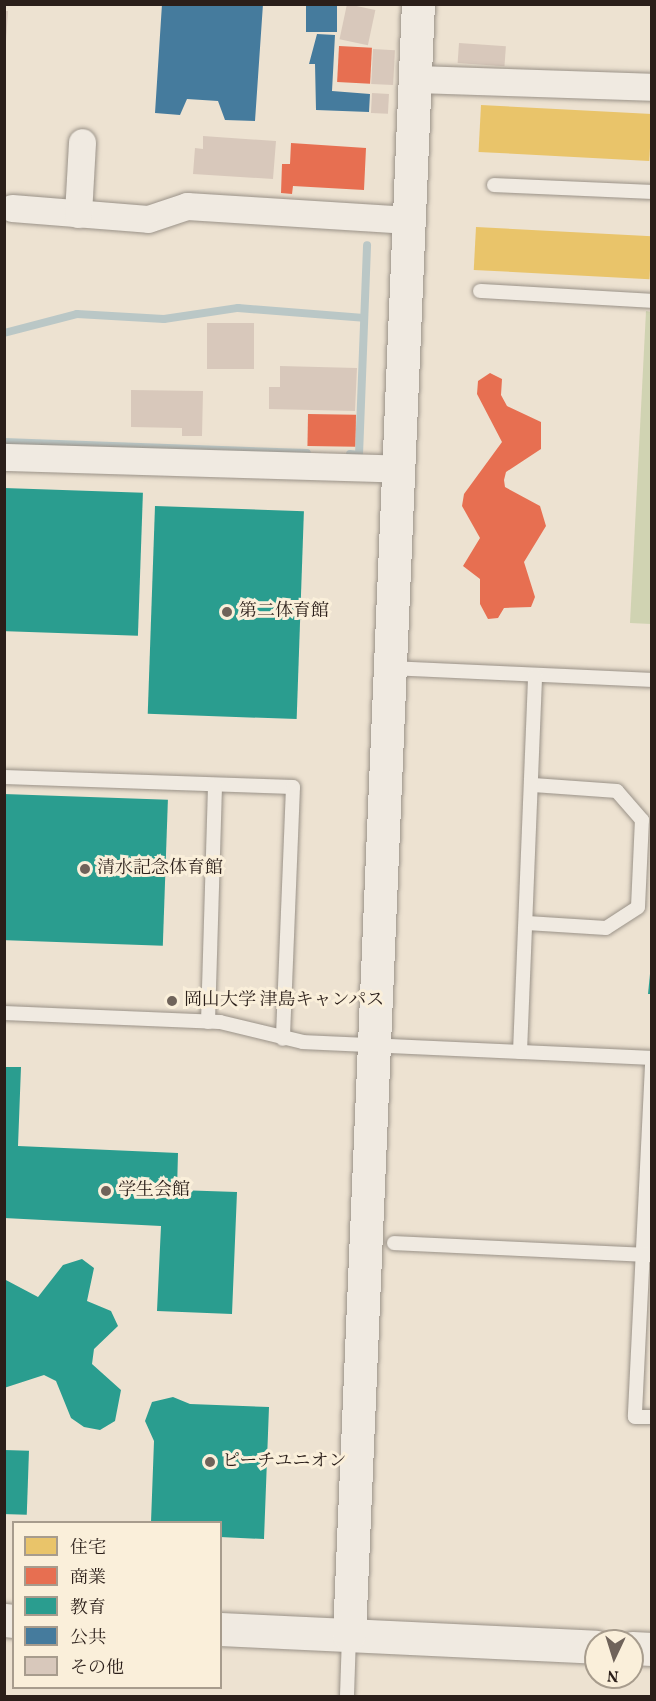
<!DOCTYPE html>
<html>
<head>
<meta charset="utf-8">
<style>
	body { margin:0 }
	#map { position:relative; width:656px; height:1701px; overflow:hidden; background:#ede2d1; font-family:Vollkorn,"Noto Serif JP",serif }
	div>[style] { position:absolute }
	.green>* { inset:0; background:#d0d3b2 }
	.homes>* { inset:0; background:#e9c46a; transform-origin:0 0 }
	.shops>* { inset:0; background:#e76f51; transform-origin:0 0 }
	.schools>* { inset:0; background:#2a9d8f; transform-origin:0 0 }
	.public>* { inset:0; background:#457b9d; transform-origin:0 0 }
	.stream>* { height:8px; margin:-4px; padding:0 4px; transform-origin:4px; border-radius:4px; background:#bac7c6 }
	.building>* { inset:0; background:#d8c8bb; transform-origin:0 0 }
	.roads { filter:drop-shadow(0 0 2px #9a9288) drop-shadow(0 0 2px #9a9288) }
	.service>* { height:14px; margin:-7px; padding:0 7px; transform-origin:7px; border-radius:7px; background:#f0eae1 }
	.minor>* { height:27px; margin:-13.5px; padding:0 13.5px; transform-origin:13.5px; border-radius:13.5px; background:#f0eae1 }
	.tertiary>* { height:33px; margin:-16.5px; padding:0 16.5px; transform-origin:16.5px; border-radius:16.5px; background:#f0eae1 }
	.dots>* { width:16px; height:16px; translate:-50% -50%; box-sizing:border-box; border:3px solid #faefda; border-radius:50% }
	span { translate:-50% -50%; white-space:nowrap; text-align:center; line-height:1.15; -webkit-text-stroke:6px #faefda; paint-order:stroke }
	.poi-label { font-size:18px; color:#2b1f1a }
	.left { translate:0 -50%; text-align:left }
	.frame { position:absolute; inset:0; border:6px solid #2b1f1a; pointer-events:none }
	.legend { position:absolute; left:12px; top:1521px; width:210px; height:168px; box-sizing:border-box; background:#faefda; border:2px solid #a79c8d; margin:0; padding:8px 10px; list-style:none; font-size:18px; color:#2b1f1a }
	.legend li { display:flex; align-items:center; gap:12px; height:30px }
	.legend b { width:30px; border:2px solid #a79c8d }
	.north { position:absolute; left:584px; top:1629px; width:60px; height:60px; box-sizing:border-box; background:#faefda; border:2px solid #a79c8d; border-radius:50%; rotate:184deg; font-size:16px; font-weight:700; line-height:24px; text-align:center; color:#2b1f1a }
	.north::after { content:''; display:block; margin:auto; width:21px; height:27px; background:#6f635a; clip-path:polygon(50% 0,100% 100%,50% 72%,0 100%) }
</style>
</head>
<body>
<div id="map">
	<div class="green">
		<i style="clip-path:polygon(646px 311px,652px 312px,651px 624px,630px 623px)"></i>
	</div>
	<div class="homes">
		<i style="left:481px;top:105px;width:171px;height:47px;rotate:3deg"></i>
		<i style="left:476px;top:227px;width:176px;height:43px;rotate:3deg"></i>
	</div>
	<div class="shops">
		<i style="left:339px;top:46px;width:33px;height:36px;rotate:3deg"></i>
		<i style="clip-path:polygon(291px 143px,366px 148px,364px 190px,293px 186px,292px 194px,281px 193px,282px 164px,290px 164px)"></i>
		<i style="clip-path:polygon(490px 373px,502px 379px,501px 395px,507px 406px,541px 422px,541px 449px,506px 472px,504px 480px,505px 487px,540px 506px,546px 526px,524px 562px,535px 597px,531px 607px,504px 608px,498px 618px,488px 619px,480px 604px,480px 579px,463px 566px,480px 538px,462px 506px,464px 494px,502px 442px,477px 394px,478px 381px)"></i>
		<i style="left:308px;top:414px;width:48px;height:32px;rotate:1deg"></i>
	</div>
	<div class="schools">
		<i style="left:4px;top:488px;width:139px;height:143px;rotate:2deg"></i>
		<i style="left:155px;top:506px;width:149px;height:208px;rotate:2deg"></i>
		<i style="left:4px;top:794px;width:164px;height:146px;rotate:2deg"></i>
		<i style="clip-path:polygon(652px 954px,652px 994px,648px 994px)"></i>
		<i style="clip-path:polygon(4px 1067px,21px 1067px,18px 1146px,178px 1153px,177px 1190px,237px 1192px,232px 1314px,157px 1311px,161px 1226px,4px 1218px)"></i>
		<i style="clip-path:polygon(82px 1259px,94px 1268px,87px 1301px,111px 1311px,118px 1326px,94px 1349px,92px 1364px,121px 1390px,115px 1421px,100px 1430px,84px 1427px,71px 1418px,56px 1381px,44px 1375px,4px 1388px,4px 1279px,38px 1297px,63px 1265px)"></i>
		<i style="clip-path:polygon(173px 1397px,190px 1404px,269px 1407px,264px 1539px,220px 1537px,220px 1522px,151px 1522px,154px 1441px,145px 1421px,152px 1402px)"></i>
		<i style="left:4px;top:1450px;width:25px;height:64px;rotate:2deg"></i>
	</div>
	<div class="public">
		<i style="clip-path:polygon(162px 4px,263px 4px,255px 121px,225px 120px,218px 101px,187px 99px,180px 115px,155px 113px)"></i>
		<i style="left:306px;top:4px;width:31px;height:28px"></i>
		<i style="clip-path:polygon(317px 34px,335px 35px,332px 91px,370px 94px,369px 112px,316px 110px,315px 64px,309px 64px)"></i>
	</div>
	<div class="stream">
		<i style="left:4px;top:333px;width:75px;rotate:-14.6deg"></i>
		<i style="left:77px;top:314px;width:87px;rotate:3.3deg"></i>
		<i style="left:164px;top:319px;width:75px;rotate:-8.5deg"></i>
		<i style="left:238px;top:308px;width:126px;rotate:4.5deg"></i>
		<i style="left:4px;top:442px;width:303px;rotate:2.1deg"></i>
		<i style="left:350px;top:454px;width:9px;rotate:6deg"></i>
		<i style="left:359px;top:455px;width:210px;rotate:-87.8deg"></i>
	</div>
	<div class="building">
		<i style="left:347px;top:4px;width:29px;height:36px;rotate:12deg"></i>
		<i style="clip-path:polygon(4px 11px,8px 11px,6px 41px,4px 41px)"></i>
		<i style="left:459px;top:43px;width:47px;height:20px;rotate:4deg"></i>
		<i style="left:373px;top:49px;width:22px;height:35px;rotate:3deg"></i>
		<i style="left:372px;top:93px;width:17px;height:20px;rotate:3deg"></i>
		<i style="clip-path:polygon(203px 136px,276px 141px,273px 179px,193px 174px,195px 148px,203px 149px)"></i>
		<i style="left:207px;top:323px;width:47px;height:46px"></i>
		<i style="clip-path:polygon(280px 366px,357px 368px,355px 411px,269px 409px,269px 387px,280px 387px)"></i>
		<i style="clip-path:polygon(131px 390px,203px 391px,202px 436px,182px 436px,182px 428px,131px 427px)"></i>
	</div>
	<div class="roads">
		<div class="service">
			<i style="left:494px;top:185px;width:158px;rotate:2.5deg"></i>
			<i style="left:480px;top:291px;width:172px;rotate:3.3deg"></i>
			<i style="left:391px;top:668px;width:261px;rotate:2.6deg"></i>
			<i style="left:4px;top:777px;width:289px;rotate:2deg"></i>
			<i style="left:293px;top:787px;width:252px;rotate:92.3deg"></i>
			<i style="left:527px;top:923px;width:79px;rotate:3.6deg"></i>
			<i style="left:606px;top:928px;width:38px;rotate:-33deg"></i>
			<i style="left:638px;top:907px;width:87px;rotate:-87.4deg"></i>
			<i style="left:642px;top:820px;width:38px;rotate:-131deg"></i>
			<i style="left:617px;top:791px;width:84px;rotate:-175.9deg"></i>
			<i style="left:4px;top:1013px;width:216px;rotate:2.4deg"></i>
			<i style="left:220px;top:1022px;width:85px;rotate:13.5deg"></i>
			<i style="left:303px;top:1042px;width:349px;rotate:2.6deg"></i>
			<i style="left:208px;top:1022px;width:237px;rotate:-88.3deg"></i>
			<i style="left:520px;top:1052px;width:377px;rotate:-87.7deg"></i>
			<i style="left:652px;top:1065px;width:352px;rotate:92.8deg"></i>
			<i style="left:635px;top:1417px;width:17px"></i>
			<i style="left:394px;top:1243px;width:258px;rotate:2.7deg"></i>
			<i style="left:347px;top:1696px;width:61px;rotate:-88.1deg"></i>
		</div>
		<div class="minor">
			<i style="left:415px;top:79px;width:237px;rotate:1.9deg"></i>
			<i style="left:12px;top:208px;width:136px;rotate:4.6deg"></i>
			<i style="left:148px;top:219px;width:41px;rotate:-18.4deg"></i>
			<i style="left:187px;top:206px;width:222px;rotate:3.6deg"></i>
			<i style="left:78px;top:214px;width:72px;rotate:-86.8deg"></i>
			<i style="left:4px;top:457px;width:394px;rotate:1.7deg"></i>
		</div>
		<div class="tertiary">
			<i style="left:4px;top:1620px;width:10px;rotate:6deg"></i>
			<i style="left:220px;top:1629px;width:376px;rotate:2.7deg"></i>
			<i style="left:349px;top:1635px;width:1632px;rotate:-87.58deg"></i>
			<i style="left:632px;top:1648px;width:20px;rotate:3deg"></i>
		</div>
	</div>
	<div class="dots">
		<i style="left:227px;top:612px;background:#6f635a"></i>
		<i style="left:85px;top:869px;background:#6f635a"></i>
		<i style="left:172px;top:1001px;background:#6f635a"></i>
		<i style="left:106px;top:1191px;background:#6f635a"></i>
		<i style="left:210px;top:1462px;background:#6f635a"></i>
	</div>
	<div class="poi-label">
		<span class="left" style="left:239px;top:612px">第二体育館</span>
		<span class="left" style="left:97px;top:869px">清水記念体育館</span>
		<span class="left" style="left:184px;top:1001px">岡山大学 津島キャンパス</span>
		<span class="left" style="left:118px;top:1191px">学生会館</span>
		<span class="left" style="left:222px;top:1462px">ピーチユニオン</span>
	</div>
	<div class="frame"></div>
	<ul class="legend">
	<li><b style="height:16px;background:#e9c46a"></b>住宅</li>
	<li><b style="height:16px;background:#e76f51"></b>商業</li>
	<li><b style="height:16px;background:#2a9d8f"></b>教育</li>
	<li><b style="height:16px;background:#457b9d"></b>公共</li>
	<li><b style="height:16px;background:#d8c8bb"></b>その他</li>
	</ul>
	<div class="north">N</div>
</div>
</body>
</html>
